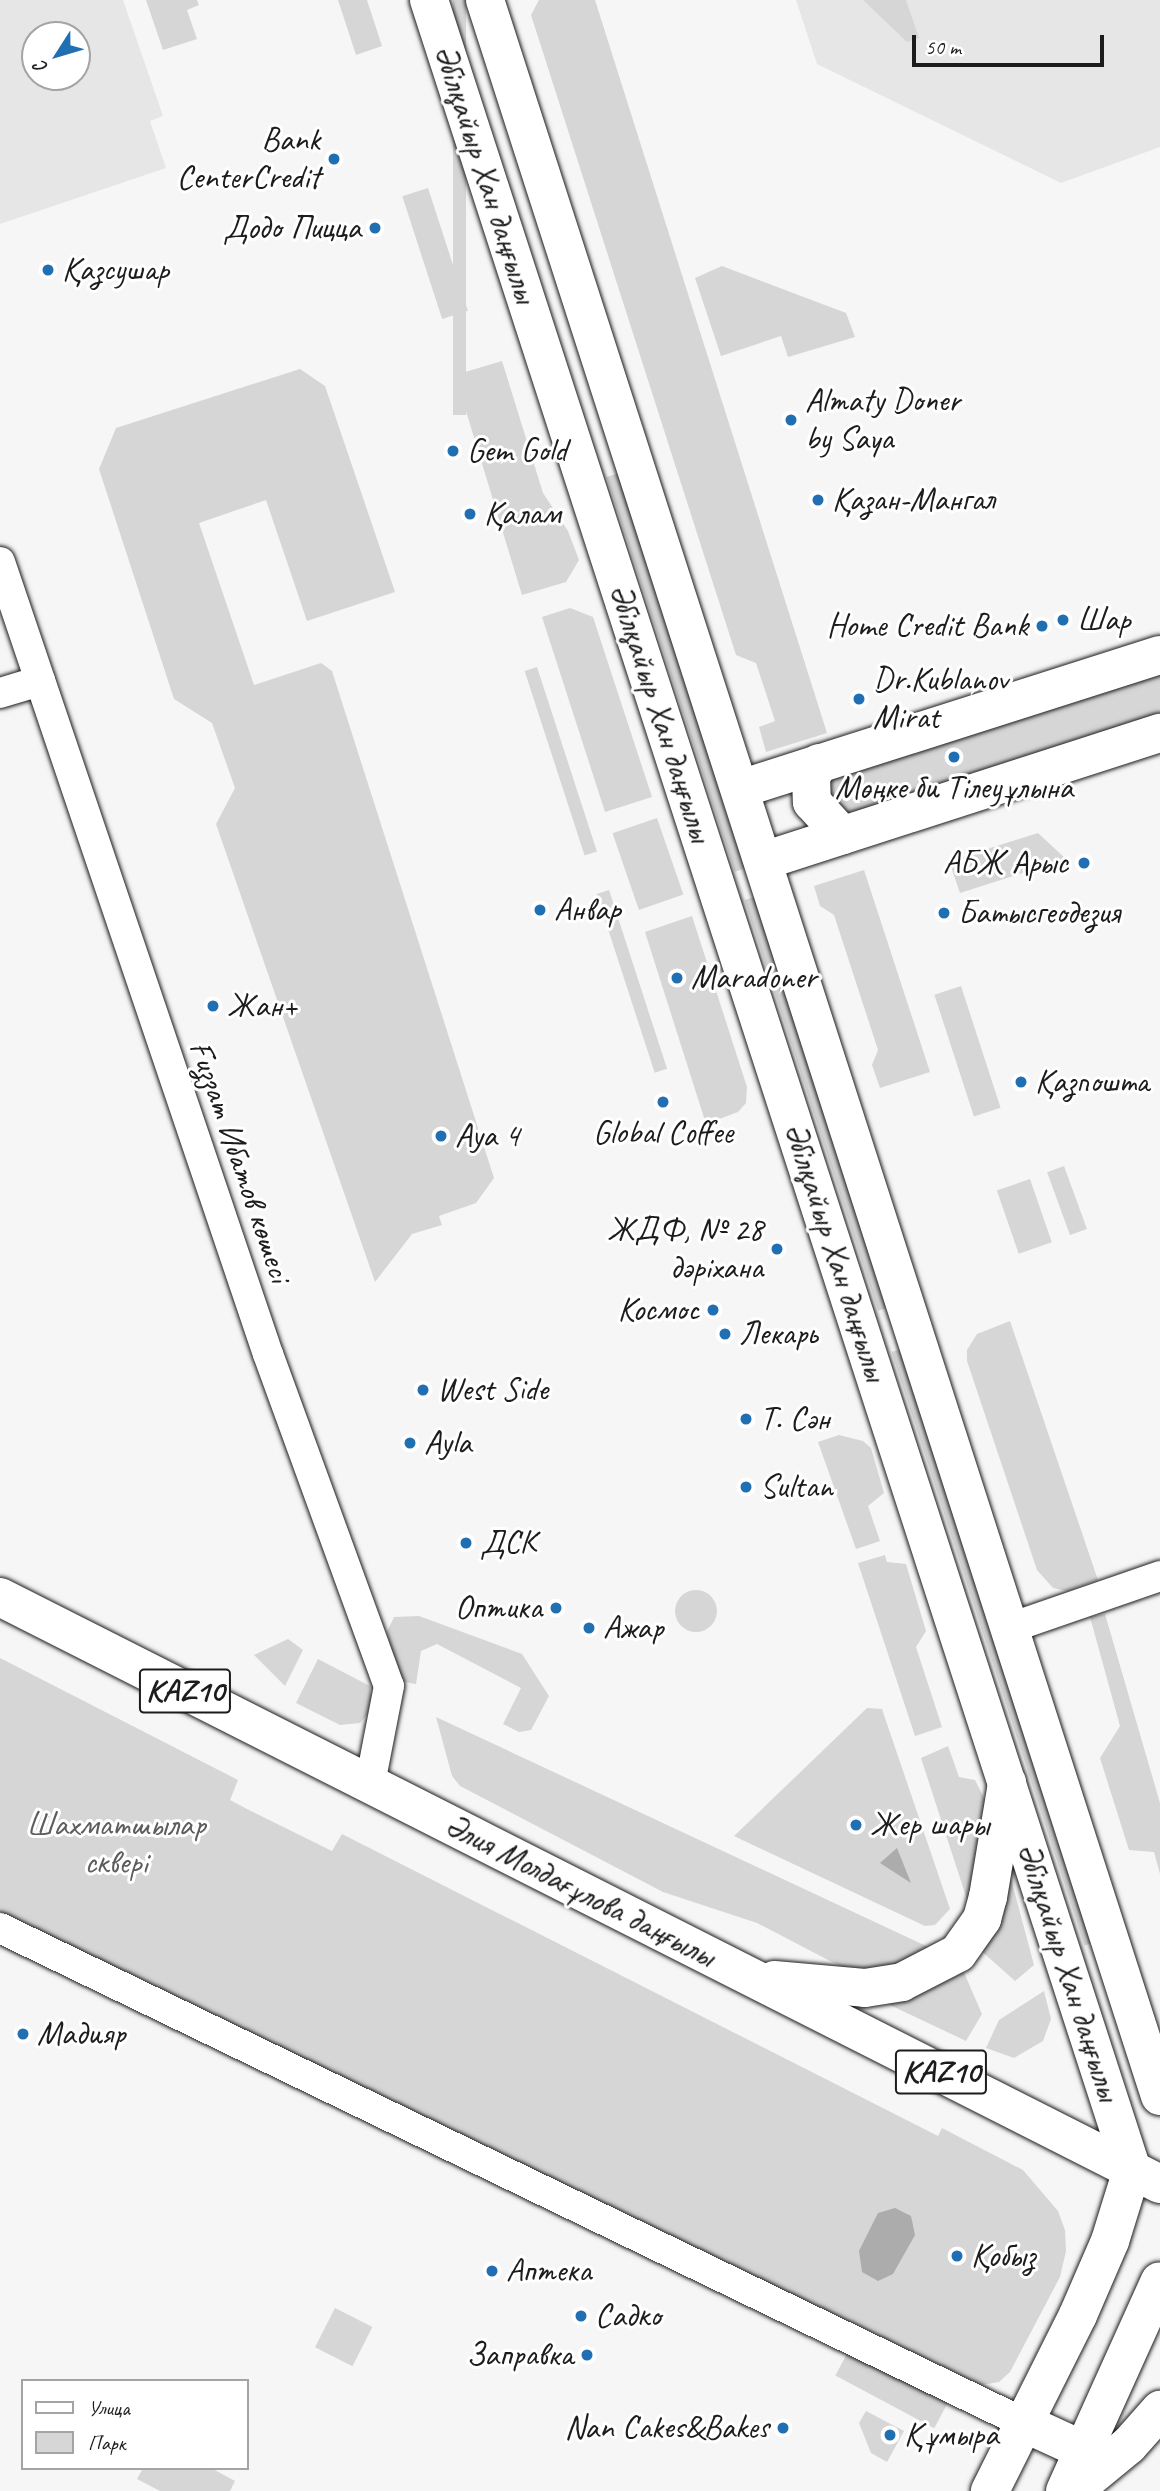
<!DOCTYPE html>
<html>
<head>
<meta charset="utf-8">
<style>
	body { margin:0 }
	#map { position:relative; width:1160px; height:2491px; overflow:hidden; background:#f6f6f6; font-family:Caveat,sans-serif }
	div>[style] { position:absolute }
	.built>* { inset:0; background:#e6e6e6 }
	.green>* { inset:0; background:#d6d6d6; transform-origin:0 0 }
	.round { border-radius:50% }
	.water>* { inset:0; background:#acacac }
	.roads { filter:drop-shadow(0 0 2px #1c1c1c) drop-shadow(0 0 2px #1c1c1c) }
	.street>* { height:30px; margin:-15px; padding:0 15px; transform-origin:15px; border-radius:15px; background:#fff }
	.secondary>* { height:38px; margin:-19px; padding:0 19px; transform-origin:19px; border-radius:19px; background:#fff }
	.primary>* { height:38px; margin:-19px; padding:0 19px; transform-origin:19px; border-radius:19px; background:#fff }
	.dots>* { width:19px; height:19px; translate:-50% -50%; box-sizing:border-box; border:4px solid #fff; border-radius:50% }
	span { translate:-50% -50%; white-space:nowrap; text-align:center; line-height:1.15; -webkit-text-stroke:6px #fff; paint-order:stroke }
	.shield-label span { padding:2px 5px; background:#fff; border:2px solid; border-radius:5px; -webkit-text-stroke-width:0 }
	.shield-label { font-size:32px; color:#1c1c1c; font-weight:700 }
	.poi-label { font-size:33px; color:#1c1c1c }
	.right { translate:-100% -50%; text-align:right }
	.left { translate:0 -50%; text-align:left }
	.street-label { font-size:33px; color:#1c1c1c }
	.park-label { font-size:33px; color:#5d5d5d }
	.legend { position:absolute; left:21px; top:2379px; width:228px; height:91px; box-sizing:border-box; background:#fff; border:2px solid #a4a4a4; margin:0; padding:9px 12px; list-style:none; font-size:21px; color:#1c1c1c }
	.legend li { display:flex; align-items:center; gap:14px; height:35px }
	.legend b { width:35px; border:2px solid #a4a4a4 }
	.north { position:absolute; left:21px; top:21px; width:70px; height:70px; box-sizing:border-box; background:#fff; border:2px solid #a4a4a4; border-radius:50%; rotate:233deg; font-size:19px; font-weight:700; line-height:28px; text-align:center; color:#1c1c1c }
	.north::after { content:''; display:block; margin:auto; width:24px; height:32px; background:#1f6fb2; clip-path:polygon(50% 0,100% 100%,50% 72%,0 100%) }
	.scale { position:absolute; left:912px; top:35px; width:192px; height:32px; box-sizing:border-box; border:4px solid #1c1c1c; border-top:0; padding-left:9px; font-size:21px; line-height:24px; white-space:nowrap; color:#1c1c1c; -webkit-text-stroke:5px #fff; paint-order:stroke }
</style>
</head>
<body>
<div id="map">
	<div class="built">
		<i style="clip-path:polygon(evenodd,0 0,123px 0,163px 116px,150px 121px,166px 168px,0 224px,0 0,35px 35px,77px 35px,77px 77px,35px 77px,35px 35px)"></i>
		<i style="clip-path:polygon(796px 0,1160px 0,1160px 147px,1061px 183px,817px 64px)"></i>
	</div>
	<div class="green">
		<i style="clip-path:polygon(146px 0,197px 0,199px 5px,187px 10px,197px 39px,163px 50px)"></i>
		<i style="clip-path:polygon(338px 0,367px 0,382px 46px,356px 55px)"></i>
		<i style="left:453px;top:0;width:13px;height:415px"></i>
		<i style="clip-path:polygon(539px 0,595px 0,827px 733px,766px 752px,759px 727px,775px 721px,756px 663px,736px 655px,531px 15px)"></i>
		<i style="clip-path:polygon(863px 0,906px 0,919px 38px,907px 42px)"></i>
		<i style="left:428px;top:188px;width:129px;height:27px;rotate:72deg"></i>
		<i style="clip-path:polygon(722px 266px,846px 313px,855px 337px,788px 357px,781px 336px,721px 356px,695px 278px)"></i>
		<i style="clip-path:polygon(502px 361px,543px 493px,568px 531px,579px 560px,566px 582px,522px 595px,455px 375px)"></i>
		<i style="clip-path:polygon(300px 369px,325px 386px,395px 592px,307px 621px,266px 500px,199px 523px,254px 685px,321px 663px,332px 671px,494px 1178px,476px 1203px,439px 1216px,442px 1225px,412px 1234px,375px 1282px,216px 824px,235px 788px,212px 723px,174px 699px,99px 469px,116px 428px)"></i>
		<i style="left:619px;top:473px;width:415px;height:13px;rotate:72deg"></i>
		<i style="clip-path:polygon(570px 608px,593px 617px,652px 797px,605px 812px,542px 617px)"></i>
		<i style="left:537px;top:667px;width:194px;height:13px;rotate:72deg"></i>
		<i style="clip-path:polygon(1160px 668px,1160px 717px,844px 816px,836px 814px,826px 778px)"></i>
		<i style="left:657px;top:818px;width:81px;height:47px;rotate:71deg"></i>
		<i style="clip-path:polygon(1038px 833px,1066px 859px,960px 893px,949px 861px)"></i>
		<i style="clip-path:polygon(864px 870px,930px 1072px,880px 1088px,872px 1065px,878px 1050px,834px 915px,820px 906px,814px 886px)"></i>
		<i style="left:609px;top:890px;width:188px;height:13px;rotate:72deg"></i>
		<i style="left:757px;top:896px;width:432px;height:13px;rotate:72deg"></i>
		<i style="clip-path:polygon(692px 916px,747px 1087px,746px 1103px,738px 1112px,706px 1124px,645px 932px)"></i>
		<i style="left:961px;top:986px;width:128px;height:28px;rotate:72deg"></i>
		<i style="left:1064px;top:1166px;width:67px;height:18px;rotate:70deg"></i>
		<i style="left:1030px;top:1179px;width:67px;height:35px;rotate:71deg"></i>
		<i style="clip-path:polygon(1010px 1321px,1098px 1580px,1067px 1591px,1053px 1588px,1037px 1570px,967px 1361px,967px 1350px,977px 1334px)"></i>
		<i style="left:904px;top:1348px;width:624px;height:13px;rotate:72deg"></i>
		<i style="clip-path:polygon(839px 1435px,863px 1441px,871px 1448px,884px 1493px,868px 1506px,880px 1541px,856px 1549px,818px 1442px)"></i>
		<i style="clip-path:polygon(885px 1555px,887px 1562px,906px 1564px,926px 1631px,916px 1647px,942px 1727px,915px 1736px,858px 1563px)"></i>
		<i class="round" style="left:675px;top:1590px;width:42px;height:42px"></i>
		<i style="clip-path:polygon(1105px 1614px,1160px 1803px,1160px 1874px,1154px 1852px,1129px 1850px,1100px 1758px,1120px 1726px,1090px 1617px)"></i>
		<i style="clip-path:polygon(419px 1616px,522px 1654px,549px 1696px,531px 1730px,519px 1732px,503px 1724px,521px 1688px,437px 1644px,421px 1651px,416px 1684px,399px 1681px,387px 1632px,394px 1617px)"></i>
		<i style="clip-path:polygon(288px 1639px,303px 1650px,285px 1686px,254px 1655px)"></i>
		<i style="clip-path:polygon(0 1658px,238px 1780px,230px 1800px,247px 1809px,332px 1851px,342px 1834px,938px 2136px,942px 2128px,1023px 2170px,1058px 2211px,1065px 2230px,1066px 2251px,1060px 2277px,1010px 2372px,999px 2382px,981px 2385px,0 1914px)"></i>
		<i style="clip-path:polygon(318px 1659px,370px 1686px,372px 1709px,360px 1723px,340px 1725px,296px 1703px)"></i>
		<i style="clip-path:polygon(867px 1708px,882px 1709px,950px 1909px,935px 1925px,925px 1926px,734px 1836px)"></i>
		<i style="clip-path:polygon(436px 1717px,939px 1952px,929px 1960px,853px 1973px,757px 1923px,663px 1892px,460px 1786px,452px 1776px)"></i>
		<i style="clip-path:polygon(948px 1746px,959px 1777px,975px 1780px,985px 1800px,972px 1915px,921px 1758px)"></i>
		<i style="clip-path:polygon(1006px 1860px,1034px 1965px,1015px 1981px,978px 1948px)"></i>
		<i style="clip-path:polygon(959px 1961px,982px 2014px,966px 2041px,871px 1996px)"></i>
		<i style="clip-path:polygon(1044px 1991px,1051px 2019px,1043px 2041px,1014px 2058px,986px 2048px,999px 2020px)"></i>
		<i style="left:335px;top:2308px;width:42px;height:44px;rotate:27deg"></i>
		<i style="left:849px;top:2350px;width:112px;height:29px;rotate:28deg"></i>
		<i style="clip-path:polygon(866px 2411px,904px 2431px,887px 2462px,871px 2453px,859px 2423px)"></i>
		<i style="clip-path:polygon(143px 2468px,211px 2468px,235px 2481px,230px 2491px,160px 2491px,137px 2479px)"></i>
	</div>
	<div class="water">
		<i style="clip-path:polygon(897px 1848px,911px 1883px,880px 1863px)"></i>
		<i style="clip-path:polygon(895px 2208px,911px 2216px,915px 2235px,893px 2274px,878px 2281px,862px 2272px,859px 2251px,878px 2213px)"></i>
	</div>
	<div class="roads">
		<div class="street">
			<i style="left:0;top:562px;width:836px;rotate:71.31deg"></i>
			<i style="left:268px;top:1354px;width:353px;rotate:70deg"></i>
			<i style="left:389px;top:1686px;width:100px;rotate:101deg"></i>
			<i style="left:0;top:693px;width:42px;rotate:-16.7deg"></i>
			<i style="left:1010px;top:1628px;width:159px;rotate:-19.1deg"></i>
			<i style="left:0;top:1928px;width:1137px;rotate:25.8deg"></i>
		</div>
		<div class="secondary">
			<i style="left:429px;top:0;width:2281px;rotate:72.05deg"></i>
			<i style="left:1132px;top:2170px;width:74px;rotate:107.2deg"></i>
			<i style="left:1110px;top:2241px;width:81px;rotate:113.4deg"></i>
			<i style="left:1078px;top:2315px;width:197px;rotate:116.6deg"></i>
			<i style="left:485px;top:0;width:2202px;rotate:72.15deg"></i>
			<i style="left:819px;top:763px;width:16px;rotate:120deg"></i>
			<i style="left:811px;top:777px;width:25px;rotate:88deg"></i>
			<i style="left:812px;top:802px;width:45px;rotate:47.7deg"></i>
			<i style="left:740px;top:789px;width:441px;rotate:-17.7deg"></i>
			<i style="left:763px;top:861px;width:417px;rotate:-17.9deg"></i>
			<i style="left:1024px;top:2423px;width:67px;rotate:24.7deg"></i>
			<i style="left:1065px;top:2491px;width:230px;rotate:-65.7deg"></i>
		</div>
		<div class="primary">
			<i style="left:0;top:1597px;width:1300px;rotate:26.84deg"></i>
			<i style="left:774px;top:1980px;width:91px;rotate:5deg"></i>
			<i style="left:865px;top:1988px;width:37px;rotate:-9deg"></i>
			<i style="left:902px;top:1982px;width:63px;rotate:-27.4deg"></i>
			<i style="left:958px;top:1953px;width:42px;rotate:-54.8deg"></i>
			<i style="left:982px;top:1919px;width:23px;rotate:-75deg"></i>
			<i style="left:988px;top:1897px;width:116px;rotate:-80.5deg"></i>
			<i style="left:1073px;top:2491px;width:72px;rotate:-39.4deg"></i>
			<i style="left:1129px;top:2445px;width:47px;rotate:-48.5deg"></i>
		</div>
	</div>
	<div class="dots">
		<i style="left:334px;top:159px;background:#1f6fb2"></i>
		<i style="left:375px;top:228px;background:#1f6fb2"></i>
		<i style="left:48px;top:270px;background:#1f6fb2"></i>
		<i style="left:791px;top:420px;background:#1f6fb2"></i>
		<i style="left:453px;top:451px;background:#1f6fb2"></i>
		<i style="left:818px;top:500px;background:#1f6fb2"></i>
		<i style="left:470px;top:514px;background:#1f6fb2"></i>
		<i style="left:1063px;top:620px;background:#1f6fb2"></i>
		<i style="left:1042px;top:626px;background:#1f6fb2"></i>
		<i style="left:859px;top:699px;background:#1f6fb2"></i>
		<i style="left:954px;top:757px;background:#1f6fb2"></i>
		<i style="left:1084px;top:863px;background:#1f6fb2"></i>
		<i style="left:540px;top:910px;background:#1f6fb2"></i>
		<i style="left:944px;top:913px;background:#1f6fb2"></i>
		<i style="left:677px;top:978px;background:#1f6fb2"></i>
		<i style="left:213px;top:1006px;background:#1f6fb2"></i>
		<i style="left:1021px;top:1082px;background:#1f6fb2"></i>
		<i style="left:663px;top:1102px;background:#1f6fb2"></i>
		<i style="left:441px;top:1136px;background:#1f6fb2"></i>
		<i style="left:777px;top:1249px;background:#1f6fb2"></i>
		<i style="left:713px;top:1310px;background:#1f6fb2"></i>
		<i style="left:725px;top:1334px;background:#1f6fb2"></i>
		<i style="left:423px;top:1390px;background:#1f6fb2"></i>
		<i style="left:746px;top:1419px;background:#1f6fb2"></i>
		<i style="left:410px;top:1443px;background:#1f6fb2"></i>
		<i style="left:746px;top:1487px;background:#1f6fb2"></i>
		<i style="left:466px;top:1543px;background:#1f6fb2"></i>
		<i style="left:556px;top:1608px;background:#1f6fb2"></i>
		<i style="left:589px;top:1628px;background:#1f6fb2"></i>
		<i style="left:856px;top:1825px;background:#1f6fb2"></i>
		<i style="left:23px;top:2034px;background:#1f6fb2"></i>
		<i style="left:957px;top:2256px;background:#1f6fb2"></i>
		<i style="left:492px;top:2271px;background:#1f6fb2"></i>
		<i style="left:581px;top:2316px;background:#1f6fb2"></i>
		<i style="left:587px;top:2355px;background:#1f6fb2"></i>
		<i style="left:783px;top:2428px;background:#1f6fb2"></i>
		<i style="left:890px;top:2435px;background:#1f6fb2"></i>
	</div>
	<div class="shield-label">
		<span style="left:185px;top:1691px">KAZ10</span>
		<span style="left:941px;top:2072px">KAZ10</span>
	</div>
	<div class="poi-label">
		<span class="right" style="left:320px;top:159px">Bank<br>CenterCredit</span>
		<span class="right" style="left:361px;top:228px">Додо Пицца</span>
		<span class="left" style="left:62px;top:270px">Қазсушар</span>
		<span class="left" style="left:805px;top:420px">Almaty Doner<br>by Saya</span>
		<span class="left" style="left:467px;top:451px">Gem Gold</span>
		<span class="left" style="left:832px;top:500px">Қазан-Мангал</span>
		<span class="left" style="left:484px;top:514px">Қалам</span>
		<span class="left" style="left:1077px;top:620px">Шар</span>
		<span class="right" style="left:1028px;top:626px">Home Credit Bank</span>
		<span class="left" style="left:873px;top:699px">Dr.Kublanov<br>Mirat</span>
		<span style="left:954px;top:788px">Мөңке би Тілеуұлына</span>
		<span class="right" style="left:1068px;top:863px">АБЖ Арыс</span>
		<span class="left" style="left:554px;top:910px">Анвар</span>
		<span class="left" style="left:958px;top:913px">Батысгеодезия</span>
		<span class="left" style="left:691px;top:978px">Maradoner</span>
		<span class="left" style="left:227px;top:1006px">Жан+</span>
		<span class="left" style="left:1035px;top:1082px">Қазпошта</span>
		<span style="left:663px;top:1133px">Global Coffee</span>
		<span class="left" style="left:455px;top:1136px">Aya 4</span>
		<span class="right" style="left:763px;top:1249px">ЖДФ, № 28<br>дәріхана</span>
		<span class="right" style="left:699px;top:1310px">Космос</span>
		<span class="left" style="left:739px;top:1334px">Лекарь</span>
		<span class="left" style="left:437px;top:1390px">West Side</span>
		<span class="left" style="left:760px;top:1419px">Т. Сән</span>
		<span class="left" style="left:424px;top:1443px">Ayla</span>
		<span class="left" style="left:760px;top:1487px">Sultan</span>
		<span class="left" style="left:480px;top:1543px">ДСК</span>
		<span class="right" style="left:542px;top:1608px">Оптика</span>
		<span class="left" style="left:603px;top:1628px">Ажар</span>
		<span class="left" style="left:870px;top:1825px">Жер шары</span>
		<span class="left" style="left:37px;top:2034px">Мадияр</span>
		<span class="left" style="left:971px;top:2256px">Қобыз</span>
		<span class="left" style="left:506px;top:2271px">Аптека</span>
		<span class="left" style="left:595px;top:2316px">Садко</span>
		<span class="right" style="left:573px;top:2355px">Заправка</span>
		<span class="right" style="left:769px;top:2428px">Nan Cakes&amp;Bakes</span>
		<span class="left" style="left:904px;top:2435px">Құмыра</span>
	</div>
	<div class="street-label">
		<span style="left:485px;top:174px;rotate:72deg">Әбілқайыр Хан даңғылы</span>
		<span style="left:660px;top:713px;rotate:72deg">Әбілқайыр Хан даңғылы</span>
		<span style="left:240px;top:1161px;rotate:71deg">Ғиззат Ибатов көшесі</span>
		<span style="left:835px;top:1252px;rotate:72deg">Әбілқайыр Хан даңғылы</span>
		<span style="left:580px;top:1891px;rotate:27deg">Әлия Молдағұлова даңғылы</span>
		<span style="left:1068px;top:1972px;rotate:72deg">Әбілқайыр Хан даңғылы</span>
	</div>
	<div class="park-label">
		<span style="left:116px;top:1844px">Шахматшылар<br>сквері</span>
	</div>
	<ul class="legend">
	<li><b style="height:9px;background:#fff"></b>Улица</li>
	<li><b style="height:19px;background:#d6d6d6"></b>Парк</li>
	</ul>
	<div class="north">С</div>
	<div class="scale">50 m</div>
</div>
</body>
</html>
